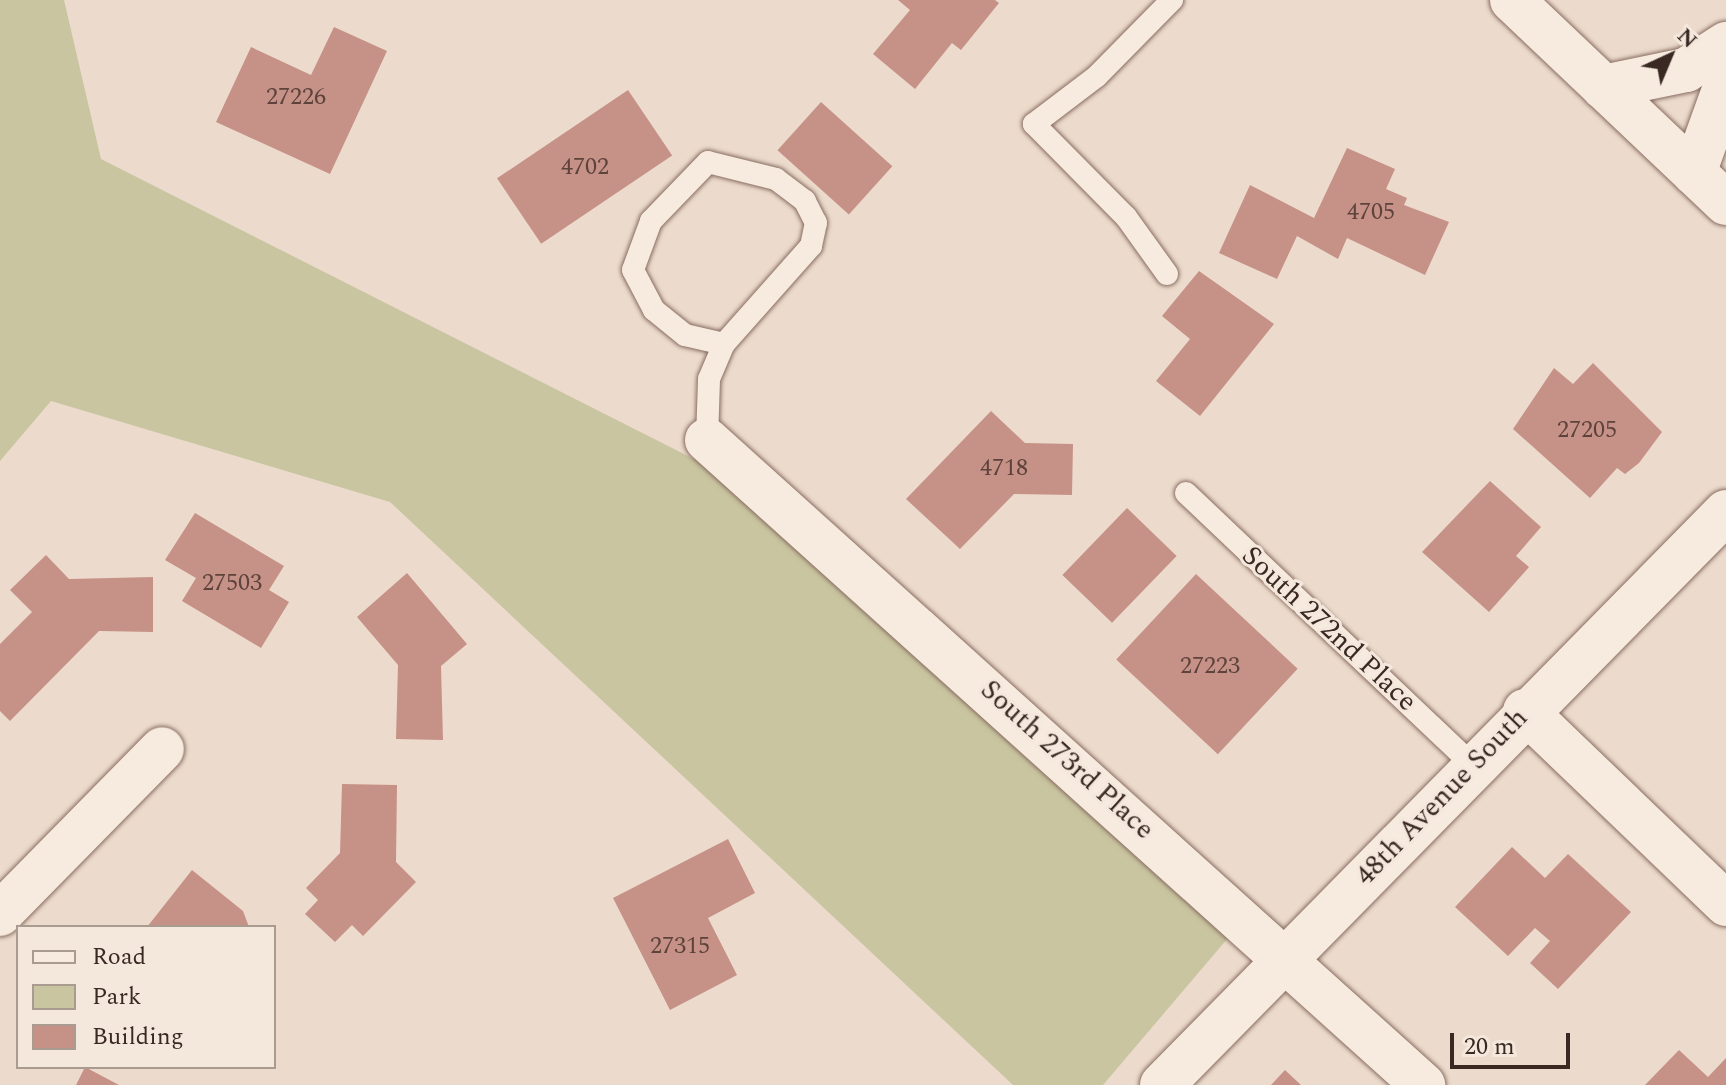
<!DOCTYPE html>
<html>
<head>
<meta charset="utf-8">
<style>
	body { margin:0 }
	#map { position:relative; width:1726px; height:1085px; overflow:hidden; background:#ecdbcc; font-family:Spectral,serif }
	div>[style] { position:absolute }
	.green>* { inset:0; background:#c9c5a0 }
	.building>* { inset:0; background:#c69186; transform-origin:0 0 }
	.roads { filter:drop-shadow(0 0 2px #886d61) drop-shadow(0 0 2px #886d61) }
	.lane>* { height:22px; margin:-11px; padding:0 11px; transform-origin:11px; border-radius:11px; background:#f7eadf }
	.street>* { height:44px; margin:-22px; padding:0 22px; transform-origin:22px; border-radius:22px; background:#f7eadf }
	.secondary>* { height:44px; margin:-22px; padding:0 22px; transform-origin:22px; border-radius:22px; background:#f7eadf }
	span { translate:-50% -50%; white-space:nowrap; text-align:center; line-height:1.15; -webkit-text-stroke:6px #f4e7db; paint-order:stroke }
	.number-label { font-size:24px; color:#5d433c }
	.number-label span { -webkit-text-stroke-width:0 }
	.street-label { font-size:28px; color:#3a2923 }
	.legend { position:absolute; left:16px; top:925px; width:260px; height:144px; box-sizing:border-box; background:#f4e7db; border:2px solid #aa9b91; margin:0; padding:10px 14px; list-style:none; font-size:24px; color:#3a2923 }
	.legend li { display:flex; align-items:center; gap:16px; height:40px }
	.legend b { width:40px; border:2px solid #aa9b91 }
	.north { position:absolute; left:1630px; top:16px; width:80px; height:80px; -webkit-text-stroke:6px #f4e7db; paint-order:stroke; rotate:44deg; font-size:22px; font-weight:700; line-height:32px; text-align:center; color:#3a2923 }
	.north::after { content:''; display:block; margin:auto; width:28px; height:36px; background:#3a2923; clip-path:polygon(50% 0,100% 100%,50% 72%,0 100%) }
	.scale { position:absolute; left:1450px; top:1033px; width:120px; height:36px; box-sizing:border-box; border:4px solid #3a2923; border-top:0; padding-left:10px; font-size:24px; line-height:28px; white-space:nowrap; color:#3a2923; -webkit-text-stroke:6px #f4e7db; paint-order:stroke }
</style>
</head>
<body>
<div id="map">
	<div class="green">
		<i style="clip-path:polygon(0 0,64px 0,101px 159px,773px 499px,1245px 918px,1103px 1085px,1013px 1085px,390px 502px,51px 401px,0 461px)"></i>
	</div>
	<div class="building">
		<i style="clip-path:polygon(898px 0,995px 0,999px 3px,961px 50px,952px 43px,915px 89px,873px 54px,910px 10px)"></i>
		<i style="clip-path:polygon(334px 27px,387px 51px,330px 174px,216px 122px,251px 47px,311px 75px)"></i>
		<i style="left:628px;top:90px;width:79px;height:158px;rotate:56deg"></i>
		<i style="left:821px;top:102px;width:96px;height:65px;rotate:42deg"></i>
		<i style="clip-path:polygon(1347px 148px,1395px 169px,1386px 189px,1407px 198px,1404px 205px,1449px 222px,1425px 275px,1347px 238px,1338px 259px,1297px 236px,1277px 279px,1219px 253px,1250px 185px,1314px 218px)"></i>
		<i style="clip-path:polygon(1199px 271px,1274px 324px,1200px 416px,1156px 381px,1190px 339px,1162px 316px)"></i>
		<i style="clip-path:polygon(1593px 363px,1662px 432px,1639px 463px,1625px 474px,1617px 468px,1590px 498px,1513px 429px,1554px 368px,1573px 384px)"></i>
		<i style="clip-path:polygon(991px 411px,1025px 443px,1073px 444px,1072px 495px,1014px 494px,960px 549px,906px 499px)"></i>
		<i style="clip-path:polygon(1490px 481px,1541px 527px,1516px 556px,1529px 567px,1489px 612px,1422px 552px)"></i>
		<i style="left:1127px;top:508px;width:69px;height:93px;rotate:44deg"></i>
		<i style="clip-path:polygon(195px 513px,284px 566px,269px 590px,289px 602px,261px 648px,182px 601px,196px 578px,165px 560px)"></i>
		<i style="clip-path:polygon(46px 555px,69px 579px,153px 577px,153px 632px,99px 631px,10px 721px,0 711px,0 644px,32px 612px,10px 590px)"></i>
		<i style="clip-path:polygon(407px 573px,467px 644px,441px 666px,443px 740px,396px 739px,398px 665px,357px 617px)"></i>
		<i style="left:1196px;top:574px;width:139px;height:117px;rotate:43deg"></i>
		<i style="clip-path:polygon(342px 784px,397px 785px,396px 862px,416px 882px,363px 936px,352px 925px,335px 942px,305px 914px,318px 900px,306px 888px,340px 853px)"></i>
		<i style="clip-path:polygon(728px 839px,755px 893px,708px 918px,737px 975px,670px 1010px,613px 898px)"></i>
		<i style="clip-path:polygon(1512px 847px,1545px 878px,1568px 854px,1631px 912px,1558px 989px,1530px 963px,1550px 941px,1535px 928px,1508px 956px,1455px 907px)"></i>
		<i style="clip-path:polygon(192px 870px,243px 911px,249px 927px,147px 927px)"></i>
		<i style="clip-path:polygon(1679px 1050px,1708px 1077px,1726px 1058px,1726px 1085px,1645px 1085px)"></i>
		<i style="clip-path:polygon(85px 1067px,119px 1085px,76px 1085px)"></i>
		<i style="clip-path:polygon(1285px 1070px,1301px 1085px,1271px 1085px)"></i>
	</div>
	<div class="roads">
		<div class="lane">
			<i style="left:1167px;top:274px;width:70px;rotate:-125.7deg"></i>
			<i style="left:1126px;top:217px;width:131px;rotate:-134.7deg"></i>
			<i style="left:1034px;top:124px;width:79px;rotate:-37.3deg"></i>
			<i style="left:1097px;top:76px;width:107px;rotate:-45.4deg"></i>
			<i style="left:707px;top:440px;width:61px;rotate:-88.1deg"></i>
			<i style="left:709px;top:379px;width:38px;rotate:-67deg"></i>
			<i style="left:724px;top:344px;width:131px;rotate:-48.4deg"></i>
			<i style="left:811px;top:246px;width:24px;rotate:-78deg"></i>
			<i style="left:816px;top:223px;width:25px;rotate:-117deg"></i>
			<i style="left:805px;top:201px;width:36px;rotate:-143deg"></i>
			<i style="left:776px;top:179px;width:70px;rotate:-166deg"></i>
			<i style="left:708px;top:162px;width:82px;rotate:134deg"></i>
			<i style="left:651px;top:221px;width:52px;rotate:110.2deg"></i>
			<i style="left:633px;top:270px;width:45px;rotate:62.3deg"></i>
			<i style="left:654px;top:310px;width:40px;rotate:39deg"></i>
			<i style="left:685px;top:335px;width:40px;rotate:13deg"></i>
			<i style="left:1186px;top:493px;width:394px;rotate:43.5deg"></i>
		</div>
		<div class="street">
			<i style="left:1603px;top:87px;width:85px;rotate:-11.6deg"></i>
			<i style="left:1686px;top:70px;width:48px;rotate:-33deg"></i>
			<i style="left:1694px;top:173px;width:95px;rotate:-70.2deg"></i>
			<i style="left:707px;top:440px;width:964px;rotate:42.01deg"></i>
			<i style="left:1525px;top:711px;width:279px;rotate:43.8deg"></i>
			<i style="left:0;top:914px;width:231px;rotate:-45.5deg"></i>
			<i style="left:1162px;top:1085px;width:804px;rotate:-45.45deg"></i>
		</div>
		<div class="secondary">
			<i style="left:1512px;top:0;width:295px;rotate:43.5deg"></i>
		</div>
	</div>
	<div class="number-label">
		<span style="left:296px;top:98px">27226</span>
		<span style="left:585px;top:168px">4702</span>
		<span style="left:1371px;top:213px">4705</span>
		<span style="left:1587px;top:431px">27205</span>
		<span style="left:1004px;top:469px">4718</span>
		<span style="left:232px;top:584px">27503</span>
		<span style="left:1210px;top:667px">27223</span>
		<span style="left:680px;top:947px">27315</span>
	</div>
	<div class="street-label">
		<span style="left:1329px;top:629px;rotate:43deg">South 272nd Place</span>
		<span style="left:1067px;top:760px;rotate:42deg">South 273rd Place</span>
		<span style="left:1442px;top:797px;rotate:-46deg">48th Avenue South</span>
	</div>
	<ul class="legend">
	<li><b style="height:10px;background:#f7eadf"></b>Road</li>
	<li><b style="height:22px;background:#c9c5a0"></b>Park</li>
	<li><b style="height:22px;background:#c69186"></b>Building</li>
	</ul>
	<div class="north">N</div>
	<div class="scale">20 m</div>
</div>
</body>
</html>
